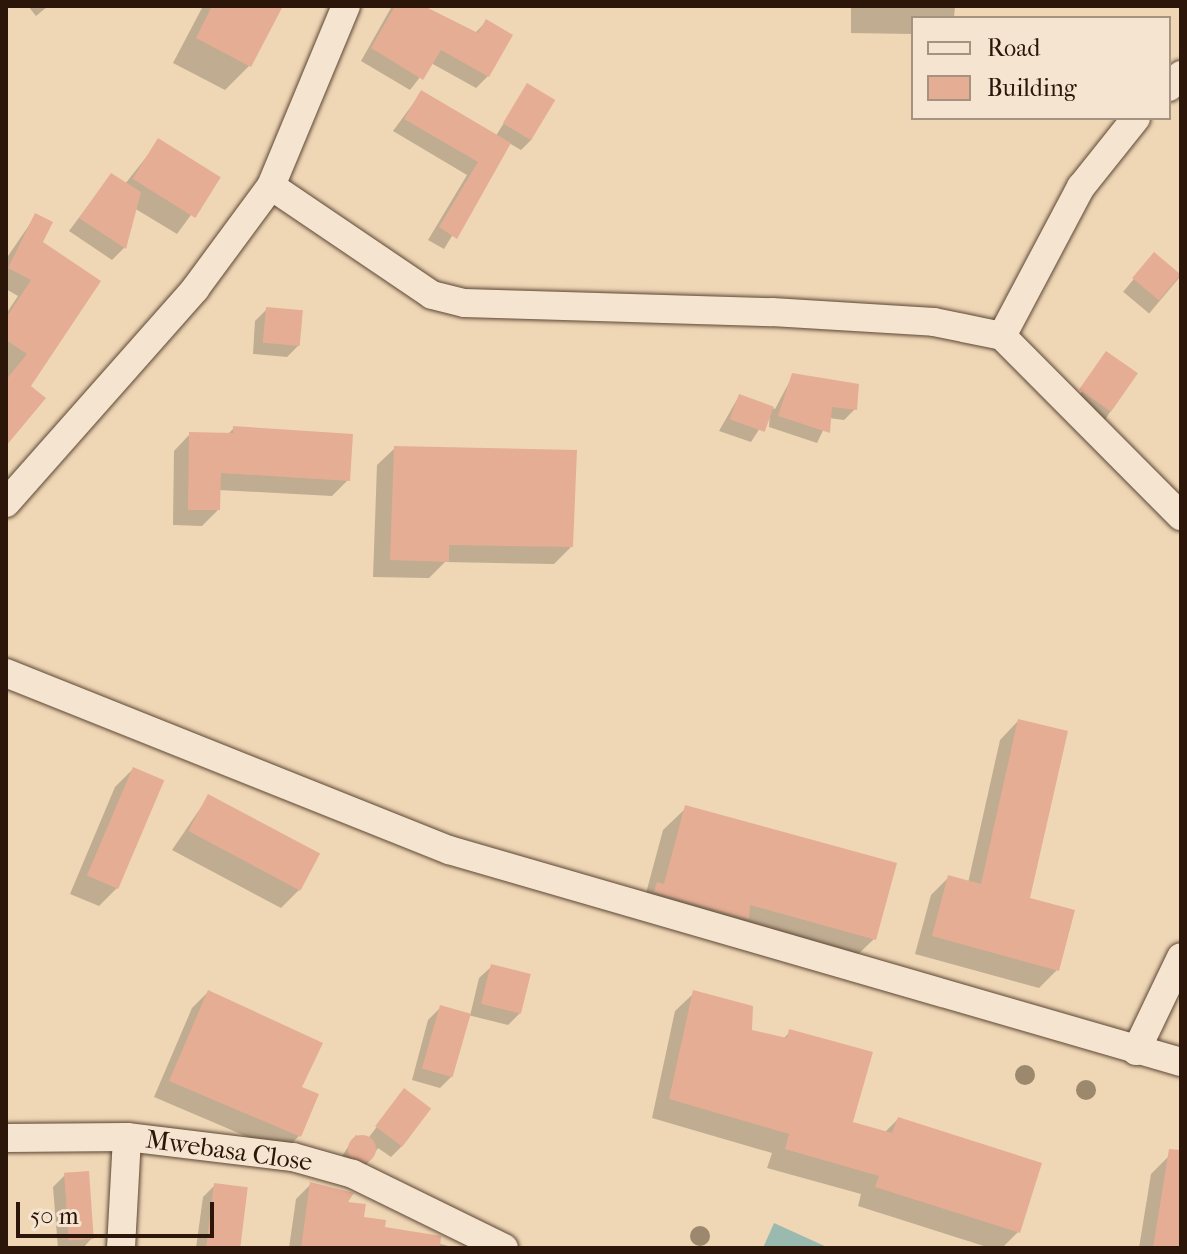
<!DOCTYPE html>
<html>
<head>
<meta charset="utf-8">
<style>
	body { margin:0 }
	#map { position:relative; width:1187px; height:1254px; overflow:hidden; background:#efd7b6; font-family:"IM FELL French Canon",serif }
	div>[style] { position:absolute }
	.water>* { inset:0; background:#9abaaf }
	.shadow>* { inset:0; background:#0003; transform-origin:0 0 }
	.building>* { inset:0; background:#e6ad95; transform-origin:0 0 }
	.round { border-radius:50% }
	.roads { filter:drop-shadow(0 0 2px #5d4634) drop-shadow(0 0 2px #5d4634) }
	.minor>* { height:28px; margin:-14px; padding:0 14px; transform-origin:14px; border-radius:14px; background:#f5e5d0 }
	.trees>* { width:20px; height:20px; margin:-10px; border-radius:50%; background:#9b886d }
	span { translate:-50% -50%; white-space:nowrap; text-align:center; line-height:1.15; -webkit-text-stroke:6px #f5e5d0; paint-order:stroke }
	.street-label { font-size:26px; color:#2c1509 }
	.frame { position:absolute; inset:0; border:8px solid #2c1509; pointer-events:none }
	.legend { position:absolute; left:911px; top:16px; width:260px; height:104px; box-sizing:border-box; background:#f5e5d0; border:2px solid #a59280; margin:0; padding:10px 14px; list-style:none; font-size:24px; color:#2c1509 }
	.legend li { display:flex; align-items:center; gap:16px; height:40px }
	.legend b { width:40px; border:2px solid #a59280 }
	.scale { position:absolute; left:16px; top:1202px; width:198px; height:36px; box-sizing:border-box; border:4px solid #2c1509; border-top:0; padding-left:10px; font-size:24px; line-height:28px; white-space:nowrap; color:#2c1509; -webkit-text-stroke:6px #f5e5d0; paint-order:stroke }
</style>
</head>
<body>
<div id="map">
	<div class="water">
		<i style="clip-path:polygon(774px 1223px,829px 1248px,763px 1248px)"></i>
	</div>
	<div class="shadow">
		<i style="clip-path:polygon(28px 6px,48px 6px,36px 16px)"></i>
		<i style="clip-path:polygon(203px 6px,281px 6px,249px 66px,225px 90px,173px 63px)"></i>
		<i style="clip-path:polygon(392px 6px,420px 6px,474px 34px,486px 22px,488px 76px,476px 88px,431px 63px,410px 90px,361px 61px)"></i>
		<i style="clip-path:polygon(851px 6px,955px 6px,954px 18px,913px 18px,913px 34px,851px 33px)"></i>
		<i style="clip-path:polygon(528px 86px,532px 139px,521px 150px,509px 143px,444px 249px,428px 240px,467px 175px,393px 131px,421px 93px,495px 137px)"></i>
		<i style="clip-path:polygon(159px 141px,218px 178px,177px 234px,134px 208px,124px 248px,112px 260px,69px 231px,111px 175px,125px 184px)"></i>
		<i style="clip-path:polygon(36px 215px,40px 242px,28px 386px,6px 445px,6px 314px,18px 296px,6px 289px,6px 259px)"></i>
		<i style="left:1154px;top:255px;width:34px;height:48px;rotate:40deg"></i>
		<i style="clip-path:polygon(267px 309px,299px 345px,287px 357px,253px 354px,255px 321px)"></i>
		<i style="left:1106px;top:354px;width:35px;height:61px;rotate:33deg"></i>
		<i style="clip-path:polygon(793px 375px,855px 409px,844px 420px,829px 418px,817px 443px,769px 427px,770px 412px,751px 442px,719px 431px,739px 396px,775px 409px)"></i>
		<i style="clip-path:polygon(234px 428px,348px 480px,332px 496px,219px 490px,218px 510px,202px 526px,173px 525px,174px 451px,190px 434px,227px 435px)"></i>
		<i style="clip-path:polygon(395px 448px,571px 547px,554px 564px,445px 562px,429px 578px,373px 577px,377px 465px)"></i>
		<i style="clip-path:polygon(1018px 721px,1028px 899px,1057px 970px,1039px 988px,915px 954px,931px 895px,949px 877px,968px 883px,1000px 740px)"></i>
		<i style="clip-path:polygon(133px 769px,117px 888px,99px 906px,70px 894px,115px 787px)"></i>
		<i style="clip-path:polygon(208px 797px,300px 889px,281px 908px,172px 850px)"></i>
		<i style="clip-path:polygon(686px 808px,874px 939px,851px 961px,645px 897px,663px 830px)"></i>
		<i style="clip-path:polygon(491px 967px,520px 1013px,508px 1025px,468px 1015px,452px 1076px,440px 1088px,412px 1080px,428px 1020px,440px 1008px,470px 1016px,479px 978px)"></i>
		<i style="clip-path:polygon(208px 992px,299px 1088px,299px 1136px,283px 1152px,154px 1097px,192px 1008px)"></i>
		<i style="clip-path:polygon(694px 993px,750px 1032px,783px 1039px,790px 1032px,851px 1124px,884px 1133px,898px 1119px,1018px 1232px,1002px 1248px,990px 1248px,858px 1206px,861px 1194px,767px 1168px,772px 1153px,652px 1118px,675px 1011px)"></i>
		<i style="clip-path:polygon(404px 1091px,403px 1145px,391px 1157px,378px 1148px,364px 1168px,340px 1159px,356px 1135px,366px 1141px)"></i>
		<i style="clip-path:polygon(1169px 1156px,1181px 1158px,1181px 1248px,1139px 1248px,1151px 1174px)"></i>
		<i style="clip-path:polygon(65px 1175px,92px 1238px,83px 1248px,58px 1248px,53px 1187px)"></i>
		<i style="clip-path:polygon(215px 1185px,238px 1248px,196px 1248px,203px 1197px)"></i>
		<i style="clip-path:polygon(310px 1185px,383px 1229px,456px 1248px,289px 1248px,296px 1199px)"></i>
	</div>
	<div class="building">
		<i style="clip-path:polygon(212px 6px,283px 6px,251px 67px,196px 38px)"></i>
		<i style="clip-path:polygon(395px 6px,424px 6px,478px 33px,486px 19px,513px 35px,489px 77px,441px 50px,423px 80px,371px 48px)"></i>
		<i style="left:527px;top:83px;width:33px;height:47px;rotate:31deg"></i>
		<i style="clip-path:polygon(421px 90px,511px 143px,457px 239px,439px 227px,478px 162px,404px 119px)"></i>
		<i style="left:158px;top:138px;width:74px;height:48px;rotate:32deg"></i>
		<i style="clip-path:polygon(111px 173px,141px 192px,126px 249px,79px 218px)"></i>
		<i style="clip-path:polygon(35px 213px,53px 222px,43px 242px,101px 281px,31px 386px,46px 398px,6px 446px,6px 380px,27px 354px,6px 340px,6px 318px,31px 280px,8px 268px)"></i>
		<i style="left:1154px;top:252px;width:35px;height:34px;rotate:40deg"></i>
		<i style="left:266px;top:307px;width:37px;height:36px;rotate:5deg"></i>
		<i style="left:1106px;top:351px;width:39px;height:47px;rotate:35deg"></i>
		<i style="clip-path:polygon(792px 373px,859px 384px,857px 410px,832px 407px,830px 433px,778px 416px)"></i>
		<i style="left:739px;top:394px;width:37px;height:27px;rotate:20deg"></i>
		<i style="clip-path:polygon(233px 426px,353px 434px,350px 481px,221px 473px,220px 510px,188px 510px,189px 432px,233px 433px)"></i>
		<i style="clip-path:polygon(394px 446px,577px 450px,573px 547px,449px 545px,449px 562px,390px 560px)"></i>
		<i style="clip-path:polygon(1018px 719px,1068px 731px,1030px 898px,1075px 910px,1059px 971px,932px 936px,948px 875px,981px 884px)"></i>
		<i style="left:133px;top:767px;width:34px;height:118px;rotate:23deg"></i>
		<i style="left:208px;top:794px;width:127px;height:42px;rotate:28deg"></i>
		<i style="clip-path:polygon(685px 805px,897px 863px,876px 940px,750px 905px,749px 919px,654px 892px,657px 882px,664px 884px)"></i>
		<i style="left:491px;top:964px;width:41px;height:41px;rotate:14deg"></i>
		<i style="clip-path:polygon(208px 990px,323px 1043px,302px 1087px,319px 1094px,301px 1137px,169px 1081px)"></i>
		<i style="clip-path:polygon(693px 990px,753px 1006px,752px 1030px,787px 1038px,789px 1029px,873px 1052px,853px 1122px,892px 1133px,898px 1117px,1042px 1163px,1020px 1233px,875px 1187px,879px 1176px,785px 1149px,789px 1134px,669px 1099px)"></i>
		<i style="left:440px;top:1005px;width:32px;height:66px;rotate:16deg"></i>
		<i style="left:404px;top:1088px;width:34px;height:48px;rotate:37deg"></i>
		<i class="round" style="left:348px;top:1135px;width:28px;height:28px"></i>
		<i style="clip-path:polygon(1169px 1149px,1181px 1150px,1181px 1248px,1153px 1248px)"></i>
		<i style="left:89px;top:1171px;width:68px;height:25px;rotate:86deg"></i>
		<i style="clip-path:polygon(310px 1182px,354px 1193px,348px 1202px,366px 1204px,364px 1217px,386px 1220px,385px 1227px,441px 1236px,440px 1248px,301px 1248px)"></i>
		<i style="left:214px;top:1183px;width:34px;height:65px;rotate:7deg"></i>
	</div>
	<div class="roads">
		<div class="minor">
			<i style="left:1169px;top:87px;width:17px;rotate:-45deg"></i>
			<i style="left:271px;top:186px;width:194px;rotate:34.1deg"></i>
			<i style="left:432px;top:295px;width:33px;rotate:14deg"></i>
			<i style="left:464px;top:303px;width:308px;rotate:1.7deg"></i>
			<i style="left:772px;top:312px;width:162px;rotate:3.5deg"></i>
			<i style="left:934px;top:322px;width:69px;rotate:11.6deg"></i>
			<i style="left:1002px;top:336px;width:254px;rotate:45.2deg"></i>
			<i style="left:1002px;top:336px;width:169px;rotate:-62.1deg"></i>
			<i style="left:1081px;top:187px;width:88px;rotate:-51.4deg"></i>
			<i style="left:6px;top:503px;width:286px;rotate:-48.5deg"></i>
			<i style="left:195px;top:289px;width:128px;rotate:-53.6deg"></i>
			<i style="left:271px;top:186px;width:195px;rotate:-67.4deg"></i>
			<i style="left:6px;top:673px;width:477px;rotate:21.8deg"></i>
			<i style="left:449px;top:850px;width:762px;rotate:16.15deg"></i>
			<i style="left:1136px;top:1051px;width:104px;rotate:-64.4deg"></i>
			<i style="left:6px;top:1138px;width:121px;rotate:-0.5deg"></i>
			<i style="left:127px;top:1137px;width:167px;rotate:6.9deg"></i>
			<i style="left:293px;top:1157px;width:62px;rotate:15.8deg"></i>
			<i style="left:353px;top:1174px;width:168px;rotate:26.1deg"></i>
			<i style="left:121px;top:1248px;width:111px;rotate:-86.9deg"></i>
		</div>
	</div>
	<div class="trees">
		<i style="left:1025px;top:1075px"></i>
		<i style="left:1086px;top:1090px"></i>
		<i style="left:700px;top:1236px"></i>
	</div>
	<div class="street-label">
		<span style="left:229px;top:1151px;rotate:8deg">Mwebasa Close</span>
	</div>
	<div class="frame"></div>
	<ul class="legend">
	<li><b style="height:10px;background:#f5e5d0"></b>Road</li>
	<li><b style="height:22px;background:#e6ad95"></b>Building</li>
	</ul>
	<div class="scale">50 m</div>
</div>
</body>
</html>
